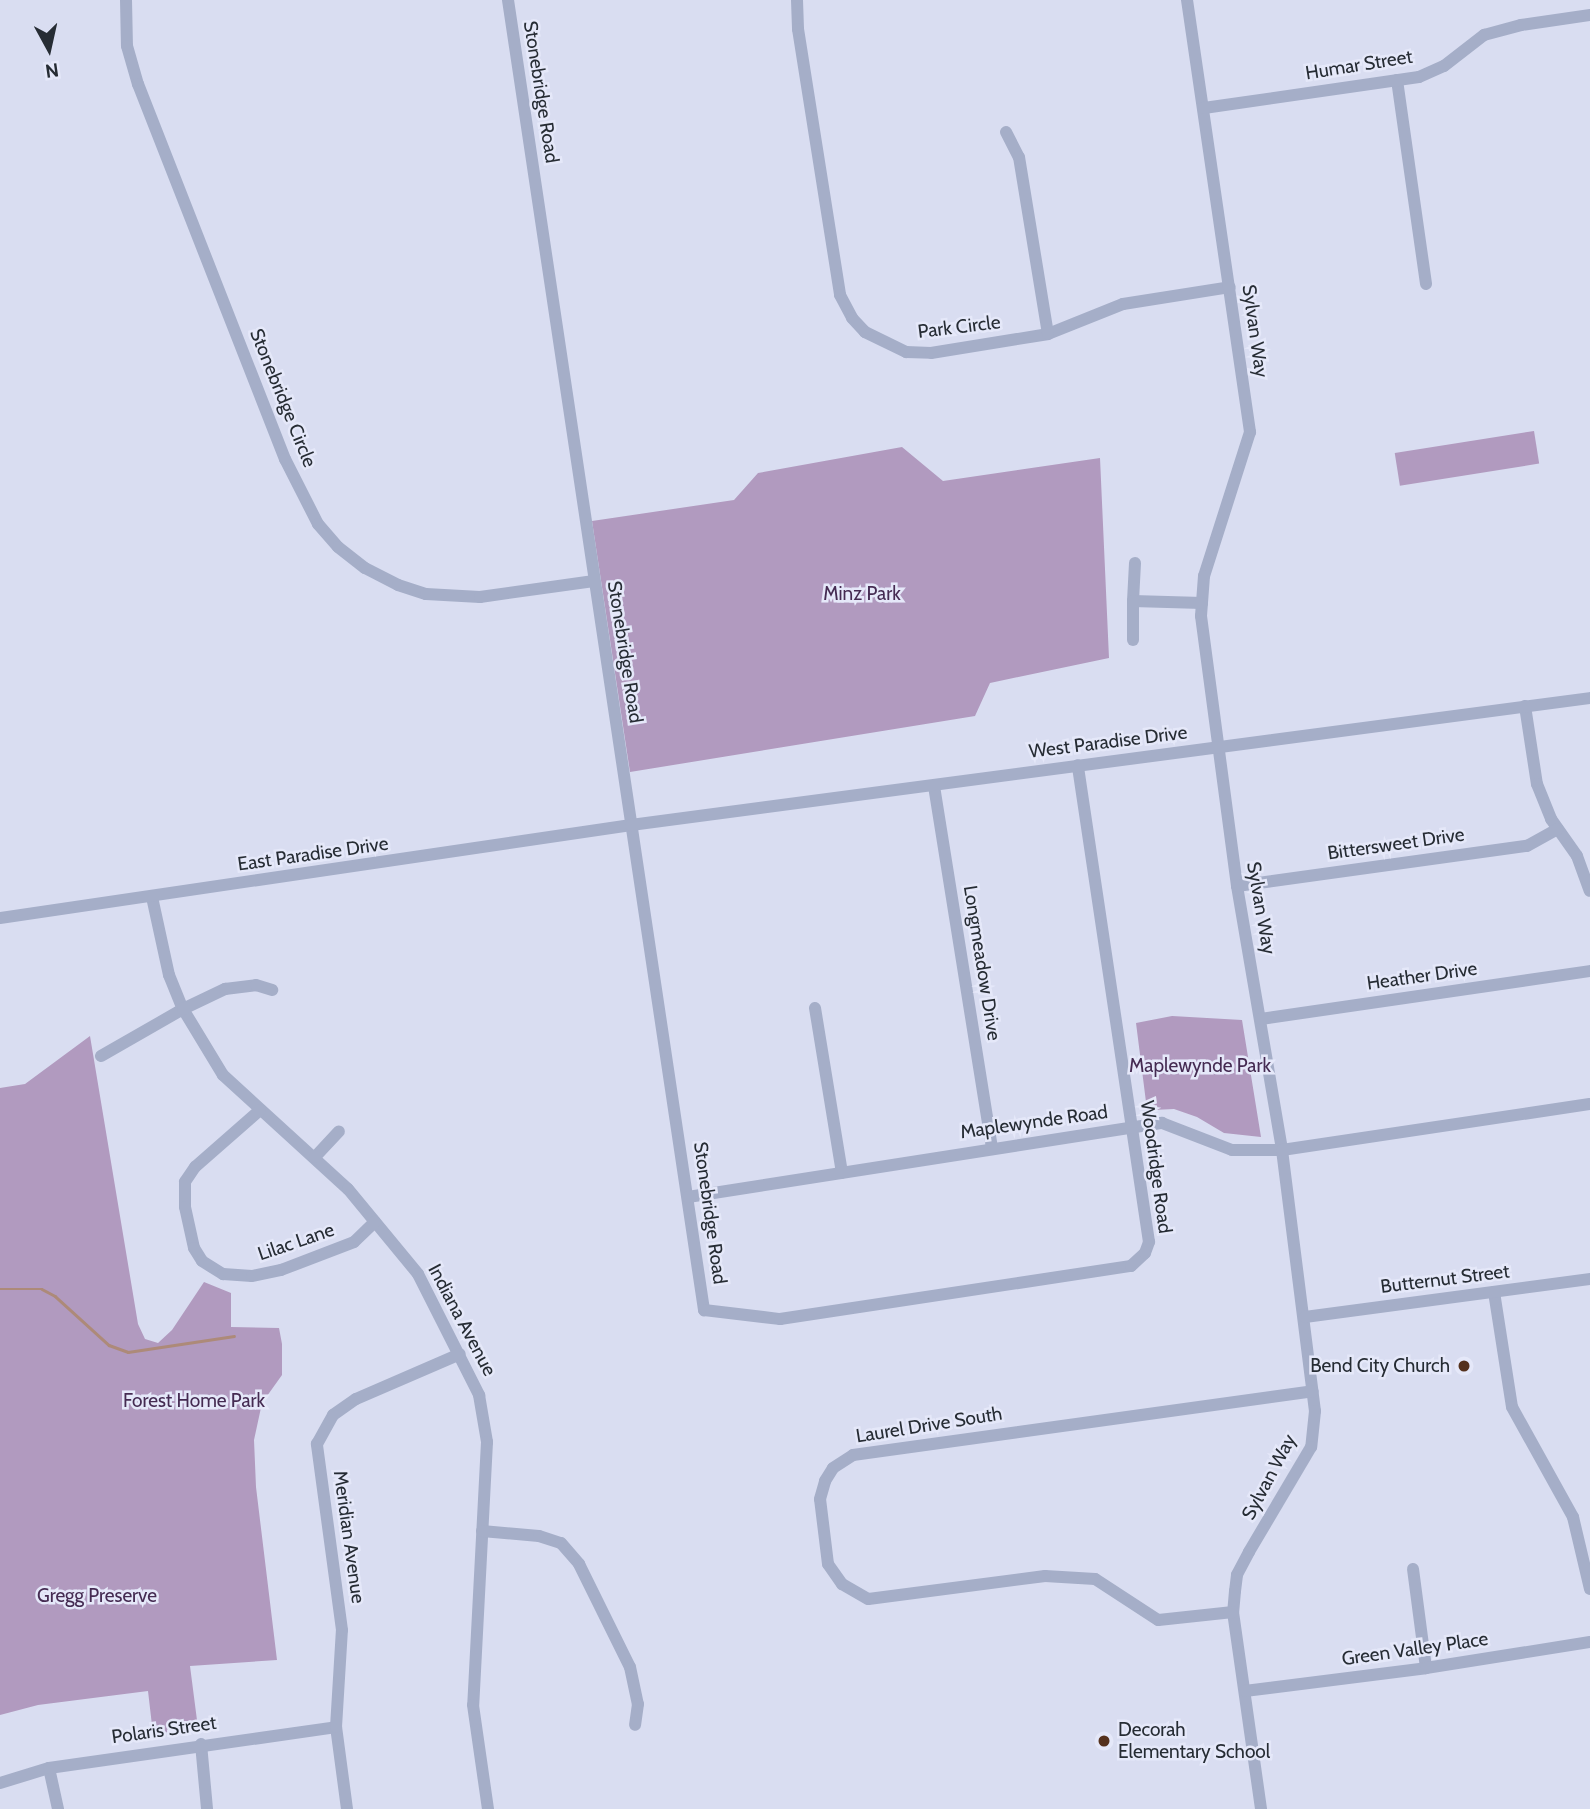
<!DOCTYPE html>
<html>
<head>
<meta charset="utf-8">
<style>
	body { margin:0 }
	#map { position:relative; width:1590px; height:1809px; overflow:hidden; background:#d9ddf1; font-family:Cabin,sans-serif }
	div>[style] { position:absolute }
	.green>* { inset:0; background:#b19abf; transform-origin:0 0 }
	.stream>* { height:2.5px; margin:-1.25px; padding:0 1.25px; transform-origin:1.25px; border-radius:1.25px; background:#ad8a79 }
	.minor>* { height:12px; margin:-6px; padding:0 6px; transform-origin:6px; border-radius:6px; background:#a5aec8 }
	.dots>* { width:19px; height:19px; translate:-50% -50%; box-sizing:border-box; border:4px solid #e5e8f9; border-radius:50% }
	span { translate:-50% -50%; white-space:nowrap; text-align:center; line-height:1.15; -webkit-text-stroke:5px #e5e8f9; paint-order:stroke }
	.street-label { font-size:19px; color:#262c34 }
	.park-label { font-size:19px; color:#452b52 }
	.poi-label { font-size:19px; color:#262c34 }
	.right { translate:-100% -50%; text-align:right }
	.left { translate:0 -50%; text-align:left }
	.north { position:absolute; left:14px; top:14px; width:70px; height:70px; -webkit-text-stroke:5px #e5e8f9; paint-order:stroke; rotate:172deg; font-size:19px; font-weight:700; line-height:28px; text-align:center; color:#262c34 }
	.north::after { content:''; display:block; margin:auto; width:24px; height:32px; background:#262c34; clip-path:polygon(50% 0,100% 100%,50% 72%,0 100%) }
</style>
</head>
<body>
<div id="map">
	<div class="green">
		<i style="left:1534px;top:431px;width:33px;height:141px;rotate:81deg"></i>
		<i style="clip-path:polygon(902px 447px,943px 481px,1100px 458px,1109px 658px,990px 683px,975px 716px,630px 772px,592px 521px,734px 500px,758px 473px)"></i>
		<i style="clip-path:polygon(1172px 1016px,1242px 1020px,1261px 1137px,1224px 1133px,1197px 1117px,1174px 1109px,1153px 1110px,1146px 1102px,1136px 1023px)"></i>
		<i style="clip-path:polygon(90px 1036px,138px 1324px,145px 1339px,158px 1343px,172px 1330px,204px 1282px,231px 1293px,231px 1327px,279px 1328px,282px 1344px,282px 1375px,262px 1403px,254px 1440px,256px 1487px,277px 1660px,190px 1666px,198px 1728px,153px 1734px,148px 1691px,38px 1705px,0 1715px,0 1088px,25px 1084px)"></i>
	</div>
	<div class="stream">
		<i style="left:0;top:1289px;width:42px"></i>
		<i style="left:42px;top:1289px;width:15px;rotate:28deg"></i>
		<i style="left:55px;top:1296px;width:73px;rotate:42.2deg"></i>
		<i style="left:109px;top:1345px;width:20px;rotate:20deg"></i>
		<i style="left:128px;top:1352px;width:107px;rotate:-8.6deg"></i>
	</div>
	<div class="minor">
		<i style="left:126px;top:0;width:46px;rotate:88.8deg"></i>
		<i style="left:127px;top:46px;width:40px;rotate:74deg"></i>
		<i style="left:138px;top:84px;width:403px;rotate:68.6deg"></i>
		<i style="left:285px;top:459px;width:73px;rotate:63.1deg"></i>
		<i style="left:318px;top:524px;width:30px;rotate:49deg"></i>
		<i style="left:338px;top:547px;width:34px;rotate:38deg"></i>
		<i style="left:365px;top:568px;width:37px;rotate:27deg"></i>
		<i style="left:398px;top:585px;width:29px;rotate:18deg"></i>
		<i style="left:426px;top:594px;width:54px;rotate:3.2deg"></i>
		<i style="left:480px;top:597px;width:115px;rotate:-8deg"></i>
		<i style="left:508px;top:0;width:1325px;rotate:81.49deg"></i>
		<i style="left:704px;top:1310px;width:77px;rotate:6.8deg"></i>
		<i style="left:780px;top:1319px;width:355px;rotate:-8.6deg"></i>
		<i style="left:1131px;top:1266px;width:19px;rotate:-43deg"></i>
		<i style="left:1145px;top:1253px;width:12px;rotate:-70deg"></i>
		<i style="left:1149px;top:1242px;width:482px;rotate:-98.5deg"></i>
		<i style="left:797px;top:0;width:29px;rotate:88deg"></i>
		<i style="left:798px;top:29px;width:269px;rotate:81deg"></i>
		<i style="left:840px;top:295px;width:26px;rotate:62deg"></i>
		<i style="left:852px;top:318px;width:19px;rotate:47deg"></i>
		<i style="left:865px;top:332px;width:46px;rotate:26deg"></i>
		<i style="left:906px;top:352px;width:25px;rotate:2deg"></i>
		<i style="left:931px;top:353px;width:119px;rotate:-9.2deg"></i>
		<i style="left:1048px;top:334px;width:81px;rotate:-21.8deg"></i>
		<i style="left:1123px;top:304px;width:108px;rotate:-9deg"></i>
		<i style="left:1187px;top:0;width:437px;rotate:81.7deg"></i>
		<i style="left:1250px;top:432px;width:151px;rotate:107.7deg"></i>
		<i style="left:1204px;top:576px;width:40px;rotate:94.3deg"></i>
		<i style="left:1201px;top:616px;width:272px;rotate:82.4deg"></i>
		<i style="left:1237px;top:886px;width:268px;rotate:80.3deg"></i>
		<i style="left:1282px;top:1150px;width:263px;rotate:82.8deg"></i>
		<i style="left:1315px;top:1411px;width:36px;rotate:96deg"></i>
		<i style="left:1311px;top:1447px;width:122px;rotate:120.6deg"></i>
		<i style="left:1249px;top:1552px;width:26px;rotate:118deg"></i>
		<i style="left:1237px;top:1575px;width:16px;rotate:97deg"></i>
		<i style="left:1235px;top:1591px;width:21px;rotate:95deg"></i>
		<i style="left:1233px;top:1612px;width:199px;rotate:81.9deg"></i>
		<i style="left:1397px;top:80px;width:206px;rotate:81.9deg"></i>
		<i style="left:1204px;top:108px;width:217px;rotate:-8.2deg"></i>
		<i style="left:1419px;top:77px;width:27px;rotate:-24deg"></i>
		<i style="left:1444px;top:66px;width:51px;rotate:-37.8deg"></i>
		<i style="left:1484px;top:35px;width:38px;rotate:-15deg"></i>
		<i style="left:1521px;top:25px;width:70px;rotate:-8.2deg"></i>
		<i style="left:1006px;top:132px;width:28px;rotate:63deg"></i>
		<i style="left:1019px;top:157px;width:179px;rotate:80.7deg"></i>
		<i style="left:1135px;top:563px;width:38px;rotate:93deg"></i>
		<i style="left:1133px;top:601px;width:69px;rotate:1.7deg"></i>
		<i style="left:1133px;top:601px;width:39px;rotate:90deg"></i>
		<i style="left:1525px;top:706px;width:79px;rotate:81.3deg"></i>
		<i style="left:1537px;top:784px;width:38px;rotate:68deg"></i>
		<i style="left:1551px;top:819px;width:45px;rotate:54.9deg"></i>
		<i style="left:1577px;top:856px;width:37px;rotate:70deg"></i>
		<i style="left:934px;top:786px;width:366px;rotate:80.9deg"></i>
		<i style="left:1237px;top:886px;width:293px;rotate:-7.9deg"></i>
		<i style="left:1527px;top:846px;width:35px;rotate:-29deg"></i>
		<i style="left:152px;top:897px;width:80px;rotate:77.7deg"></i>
		<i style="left:169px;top:975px;width:37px;rotate:68deg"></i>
		<i style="left:183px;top:1009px;width:77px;rotate:58.8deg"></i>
		<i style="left:223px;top:1075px;width:169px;rotate:42.4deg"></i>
		<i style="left:348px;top:1189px;width:110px;rotate:50.5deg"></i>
		<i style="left:418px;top:1274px;width:136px;rotate:63.2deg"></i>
		<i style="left:479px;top:1395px;width:48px;rotate:80.3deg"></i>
		<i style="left:487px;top:1442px;width:263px;rotate:93deg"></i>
		<i style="left:473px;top:1705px;width:105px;rotate:81.8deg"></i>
		<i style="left:0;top:918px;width:638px;rotate:-8.38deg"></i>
		<i style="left:631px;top:825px;width:967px;rotate:-7.54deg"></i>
		<i style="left:815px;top:1008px;width:167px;rotate:80.7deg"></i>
		<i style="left:1261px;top:1019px;width:332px;rotate:-8.3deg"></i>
		<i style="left:101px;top:1056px;width:95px;rotate:-29.8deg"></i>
		<i style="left:183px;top:1009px;width:47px;rotate:-25.5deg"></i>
		<i style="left:225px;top:989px;width:31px;rotate:-7deg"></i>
		<i style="left:256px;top:985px;width:17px;rotate:17deg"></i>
		<i style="left:260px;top:1110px;width:86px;rotate:138.8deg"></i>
		<i style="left:195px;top:1167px;width:18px;rotate:124deg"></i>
		<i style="left:185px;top:1182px;width:25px;rotate:90deg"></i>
		<i style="left:185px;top:1207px;width:42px;rotate:77.6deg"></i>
		<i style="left:194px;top:1248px;width:15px;rotate:58deg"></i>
		<i style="left:202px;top:1261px;width:25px;rotate:32deg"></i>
		<i style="left:223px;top:1274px;width:29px;rotate:4deg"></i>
		<i style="left:252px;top:1276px;width:30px;rotate:-12deg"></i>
		<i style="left:281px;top:1270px;width:78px;rotate:-21deg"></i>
		<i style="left:354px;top:1242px;width:29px;rotate:-44deg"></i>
		<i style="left:315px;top:1157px;width:35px;rotate:-47deg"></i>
		<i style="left:688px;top:1197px;width:480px;rotate:-8.9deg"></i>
		<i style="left:1162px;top:1123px;width:75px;rotate:21.1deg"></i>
		<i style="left:1232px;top:1150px;width:50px"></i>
		<i style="left:1282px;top:1150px;width:311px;rotate:-8.5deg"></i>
		<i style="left:1494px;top:1292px;width:116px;rotate:81.1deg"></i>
		<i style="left:1512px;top:1407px;width:126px;rotate:61deg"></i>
		<i style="left:1573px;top:1517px;width:74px;rotate:76.7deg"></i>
		<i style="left:1305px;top:1317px;width:288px;rotate:-7.6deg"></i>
		<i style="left:482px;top:1531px;width:57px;rotate:5deg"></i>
		<i style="left:539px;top:1536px;width:23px;rotate:18deg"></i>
		<i style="left:561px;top:1543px;width:28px;rotate:49deg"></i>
		<i style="left:579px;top:1564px;width:115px;rotate:63.7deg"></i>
		<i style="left:630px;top:1667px;width:38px;rotate:78deg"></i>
		<i style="left:638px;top:1704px;width:21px;rotate:98deg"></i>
		<i style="left:1413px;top:1569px;width:100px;rotate:82.5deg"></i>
		<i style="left:1233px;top:1612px;width:75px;rotate:173.9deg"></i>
		<i style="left:1158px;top:1620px;width:75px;rotate:-146.9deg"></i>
		<i style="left:1095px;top:1579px;width:50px;rotate:-176.6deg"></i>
		<i style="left:1045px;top:1576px;width:178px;rotate:172.6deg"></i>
		<i style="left:868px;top:1599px;width:30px;rotate:-150deg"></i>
		<i style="left:842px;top:1584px;width:24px;rotate:-125deg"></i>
		<i style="left:828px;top:1564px;width:65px;rotate:-97deg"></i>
		<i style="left:820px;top:1499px;width:19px;rotate:-74deg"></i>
		<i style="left:825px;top:1481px;width:15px;rotate:-58deg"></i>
		<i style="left:833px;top:1468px;width:24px;rotate:-33deg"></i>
		<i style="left:853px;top:1455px;width:464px;rotate:-7.9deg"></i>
		<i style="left:1245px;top:1691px;width:182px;rotate:-7.2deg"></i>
		<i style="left:1426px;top:1668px;width:166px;rotate:-9deg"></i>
		<i style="left:201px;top:1744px;width:65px;rotate:84.7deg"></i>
		<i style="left:49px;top:1768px;width:42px;rotate:77.6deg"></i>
		<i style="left:0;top:1783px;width:51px;rotate:-17deg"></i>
		<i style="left:49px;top:1768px;width:290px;rotate:-8.1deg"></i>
		<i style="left:347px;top:1809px;width:83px;rotate:-97.6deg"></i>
		<i style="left:336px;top:1727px;width:97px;rotate:-86.5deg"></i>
		<i style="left:342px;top:1630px;width:188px;rotate:-97.7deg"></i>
		<i style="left:317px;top:1444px;width:33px;rotate:-61deg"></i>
		<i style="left:333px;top:1415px;width:28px;rotate:-35deg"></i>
		<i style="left:356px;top:1399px;width:113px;rotate:-23.4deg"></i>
	</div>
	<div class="dots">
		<i style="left:1464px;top:1366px;background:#55311d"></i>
		<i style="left:1104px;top:1741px;background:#55311d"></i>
	</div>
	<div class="street-label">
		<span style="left:1359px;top:65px;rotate:-9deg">Humar Street</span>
		<span style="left:541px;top:92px;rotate:81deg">Stonebridge Road</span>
		<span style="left:959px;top:327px;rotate:-7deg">Park Circle</span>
		<span style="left:1255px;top:331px;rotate:82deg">Sylvan Way</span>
		<span style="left:283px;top:398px;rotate:68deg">Stonebridge Circle</span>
		<span style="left:625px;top:652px;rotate:81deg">Stonebridge Road</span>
		<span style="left:1108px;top:742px;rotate:-7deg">West Paradise Drive</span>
		<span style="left:1396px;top:844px;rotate:-8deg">Bittersweet Drive</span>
		<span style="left:313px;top:854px;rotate:-8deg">East Paradise Drive</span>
		<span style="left:1261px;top:908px;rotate:80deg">Sylvan Way</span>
		<span style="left:982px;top:963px;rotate:81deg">Longmeadow Drive</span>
		<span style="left:1422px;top:976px;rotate:-8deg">Heather Drive</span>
		<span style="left:1034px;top:1122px;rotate:-8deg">Maplewynde Road</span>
		<span style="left:1156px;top:1167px;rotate:82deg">Woodridge Road</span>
		<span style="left:710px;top:1213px;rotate:82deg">Stonebridge Road</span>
		<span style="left:296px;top:1242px;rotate:-19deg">Lilac Lane</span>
		<span style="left:1445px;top:1279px;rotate:-7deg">Butternut Street</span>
		<span style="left:462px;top:1320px;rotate:62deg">Indiana Avenue</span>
		<span style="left:929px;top:1425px;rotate:-9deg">Laurel Drive South</span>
		<span style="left:1269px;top:1477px;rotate:-62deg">Sylvan Way</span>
		<span style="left:349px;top:1537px;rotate:82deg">Meridian Avenue</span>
		<span style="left:1415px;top:1649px;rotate:-8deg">Green Valley Place</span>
		<span style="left:164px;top:1730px;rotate:-8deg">Polaris Street</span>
	</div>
	<div class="park-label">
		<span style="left:862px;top:594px">Minz Park</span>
		<span style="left:1200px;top:1066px">Maplewynde Park</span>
		<span style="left:194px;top:1401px">Forest Home Park</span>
		<span style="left:97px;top:1596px">Gregg Preserve</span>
	</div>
	<div class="poi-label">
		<span class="right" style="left:1450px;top:1366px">Bend City Church</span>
		<span class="left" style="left:1118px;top:1741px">Decorah<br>Elementary School</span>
	</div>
	<div class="north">N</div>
</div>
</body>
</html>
